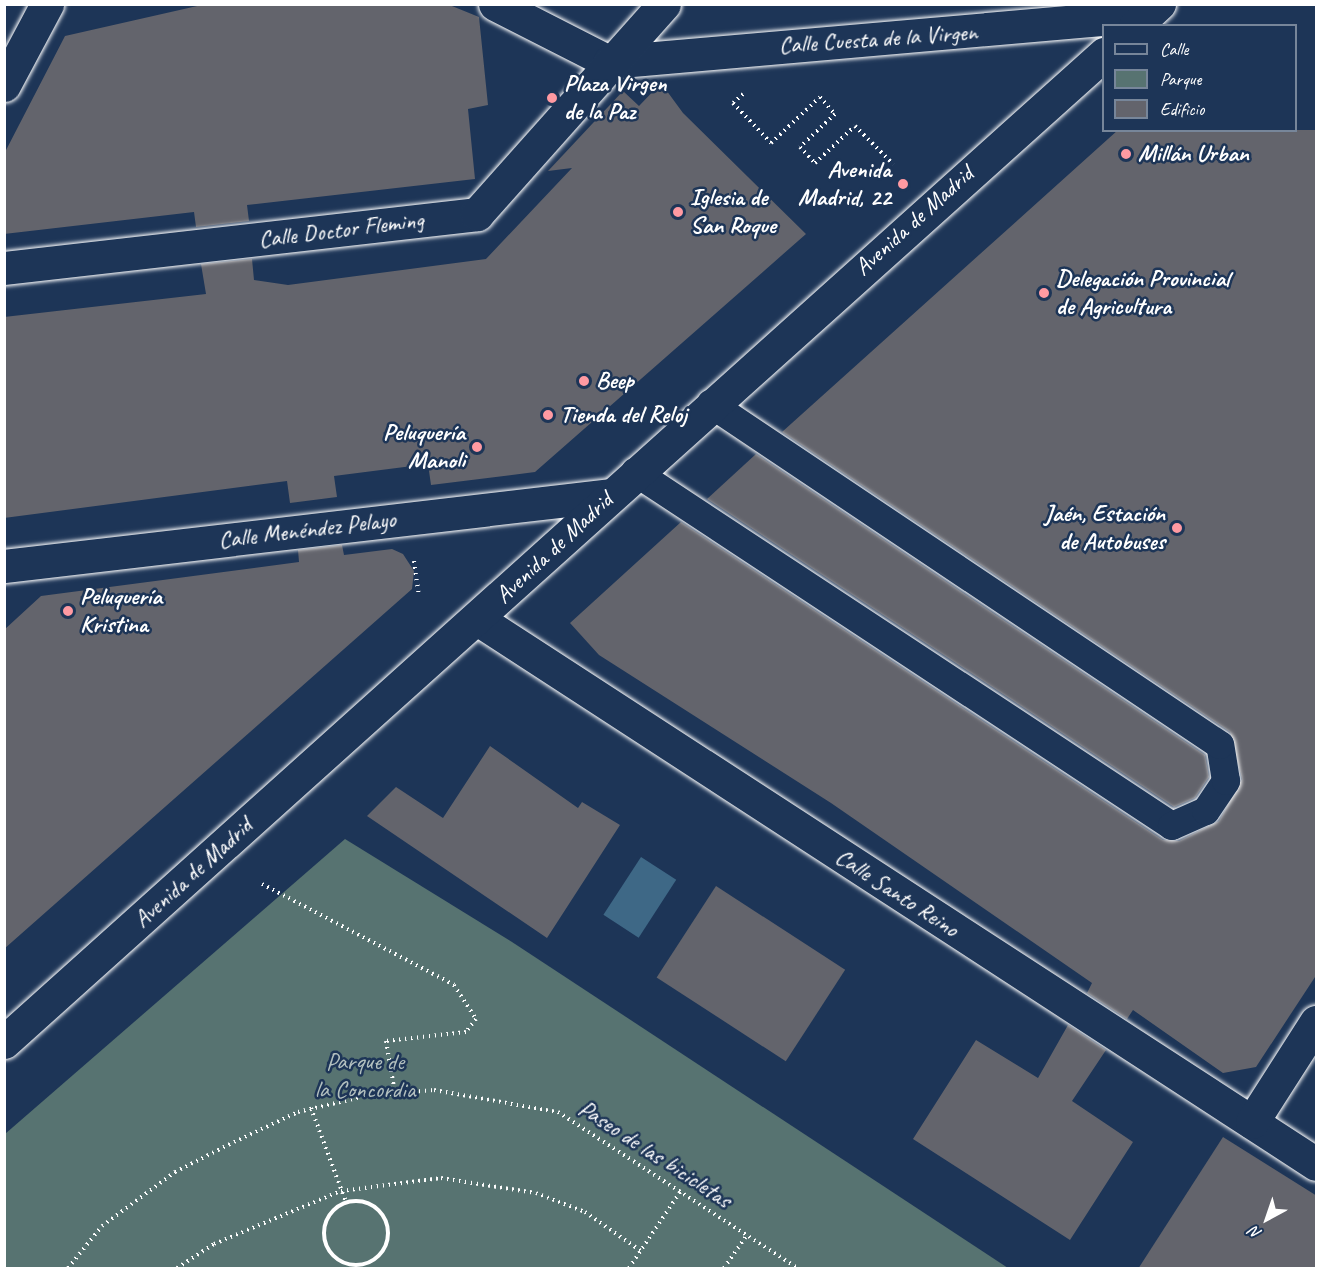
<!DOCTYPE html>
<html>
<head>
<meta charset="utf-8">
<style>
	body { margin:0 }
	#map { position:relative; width:1321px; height:1273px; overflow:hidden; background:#1d3557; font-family:Caveat,sans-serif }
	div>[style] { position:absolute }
	.green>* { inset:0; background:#577371 }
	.water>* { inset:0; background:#3e6886; transform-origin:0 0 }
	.building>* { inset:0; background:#63646c; transform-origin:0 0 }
	.path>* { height:4px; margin-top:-2px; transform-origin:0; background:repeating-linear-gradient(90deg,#fff 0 1.5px,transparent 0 6px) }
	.path>.ring { margin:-2px; padding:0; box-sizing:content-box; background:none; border:4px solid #fff; border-radius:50% }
	.roads { filter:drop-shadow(0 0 2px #fff) drop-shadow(0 0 2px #fff) }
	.lane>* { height:28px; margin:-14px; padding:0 14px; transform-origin:14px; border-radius:14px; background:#1d3557 }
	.street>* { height:33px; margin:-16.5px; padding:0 16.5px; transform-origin:16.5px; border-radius:16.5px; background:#1d3557 }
	.secondary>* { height:33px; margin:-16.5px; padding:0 16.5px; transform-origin:16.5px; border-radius:16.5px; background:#1d3557 }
	.dots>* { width:16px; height:16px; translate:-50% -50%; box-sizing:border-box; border:3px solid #1d3557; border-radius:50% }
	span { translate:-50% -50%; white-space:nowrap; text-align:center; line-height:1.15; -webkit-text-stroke:5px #1d3557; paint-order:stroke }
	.street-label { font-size:24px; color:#fff }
	.poi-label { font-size:24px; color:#fff; font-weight:700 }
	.left { translate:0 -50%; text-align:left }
	.right { translate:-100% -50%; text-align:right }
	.park-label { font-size:24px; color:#b3c0bf }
	.frame { position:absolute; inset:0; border:6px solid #fff; pointer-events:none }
	.legend { position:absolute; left:1102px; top:24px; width:195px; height:108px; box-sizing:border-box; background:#1d3557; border:2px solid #77869a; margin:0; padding:8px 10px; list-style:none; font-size:18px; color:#fff }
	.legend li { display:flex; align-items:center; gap:12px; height:30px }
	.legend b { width:30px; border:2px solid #77869a }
	.north { position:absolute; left:1237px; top:1189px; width:60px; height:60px; -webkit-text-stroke:4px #1d3557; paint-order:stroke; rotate:220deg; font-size:16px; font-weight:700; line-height:24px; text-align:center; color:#fff }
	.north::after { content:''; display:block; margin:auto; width:21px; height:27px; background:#fff; clip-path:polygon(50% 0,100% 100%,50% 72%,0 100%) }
</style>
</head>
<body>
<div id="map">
	<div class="green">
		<i style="clip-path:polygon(345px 839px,512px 942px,1008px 1268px,5px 1268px,5px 1134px)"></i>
	</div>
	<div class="water">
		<i style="left:641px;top:857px;width:42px;height:69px;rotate:33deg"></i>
	</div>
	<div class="building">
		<i style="clip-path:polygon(206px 4px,447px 4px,479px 17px,488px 105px,468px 109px,475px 179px,247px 205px,249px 221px,196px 227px,194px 212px,4px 234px,4px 154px,65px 36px)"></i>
		<i style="clip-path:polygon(661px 83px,683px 113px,806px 234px,535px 472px,431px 485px,428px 464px,334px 476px,337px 497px,290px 503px,287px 481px,4px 518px,4px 317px,206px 294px,201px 264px,252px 259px,254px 280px,288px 285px,486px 259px,572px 168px,548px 171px,623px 91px,639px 106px)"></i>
		<i style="clip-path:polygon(1118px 130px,1317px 130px,1317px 974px,1256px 1067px,1223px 1073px,1133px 1010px,1127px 1019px,1087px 993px,1092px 983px,831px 803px,599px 655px,570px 623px,681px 522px,1163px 840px,1179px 841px,1219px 821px,1242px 779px,1230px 732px,782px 432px)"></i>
		<i style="clip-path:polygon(756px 454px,1205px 755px,1209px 777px,1195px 798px,1174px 807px,707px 499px)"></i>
		<i style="clip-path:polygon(342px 545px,344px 555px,392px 549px,403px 554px,414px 571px,412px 589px,4px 949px,4px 630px,41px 596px,299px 562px,298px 550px)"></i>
		<i style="clip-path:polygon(490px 746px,578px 808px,582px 802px,620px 825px,547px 938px,367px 816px,396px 787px,443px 818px)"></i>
		<i style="left:716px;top:886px;width:154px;height:109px;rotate:33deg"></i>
		<i style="clip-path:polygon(1068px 1025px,1106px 1050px,1072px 1101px,1133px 1142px,1070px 1240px,913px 1139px,976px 1040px,1038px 1078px)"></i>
		<i style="clip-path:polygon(1223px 1137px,1317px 1196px,1317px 1269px,1138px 1269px)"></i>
	</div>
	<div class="path">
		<i style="left:743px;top:94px;width:13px;rotate:138deg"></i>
		<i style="left:733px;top:103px;width:55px;rotate:46.5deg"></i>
		<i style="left:771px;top:143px;width:67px;rotate:-43.2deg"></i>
		<i style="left:820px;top:97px;width:23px;rotate:49deg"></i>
		<i style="left:835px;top:114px;width:48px;rotate:136.7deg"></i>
		<i style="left:800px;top:147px;width:22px;rotate:47deg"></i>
		<i style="left:815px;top:163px;width:54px;rotate:-42.8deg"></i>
		<i style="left:855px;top:126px;width:54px;rotate:45deg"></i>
		<i style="left:414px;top:561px;width:34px;rotate:82deg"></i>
		<i style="left:262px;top:884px;width:217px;rotate:27.7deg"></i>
		<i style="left:454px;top:985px;width:40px;rotate:57.1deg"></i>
		<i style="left:476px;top:1019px;width:16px;rotate:128deg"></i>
		<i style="left:466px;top:1032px;width:81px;rotate:173.6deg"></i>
		<i style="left:386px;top:1041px;width:53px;rotate:80.2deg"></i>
		<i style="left:311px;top:1108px;width:100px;rotate:69.6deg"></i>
		<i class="ring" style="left:324px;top:1201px;width:60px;height:60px"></i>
		<i style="left:68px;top:1268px;width:54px;rotate:-51deg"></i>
		<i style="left:102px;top:1226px;width:91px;rotate:-36.5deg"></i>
		<i style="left:175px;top:1172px;width:66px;rotate:-27deg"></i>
		<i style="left:234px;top:1142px;width:71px;rotate:-25.1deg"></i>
		<i style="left:298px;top:1112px;width:69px;rotate:-13.4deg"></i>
		<i style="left:365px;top:1096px;width:69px;rotate:-5deg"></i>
		<i style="left:434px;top:1090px;width:126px;rotate:10.1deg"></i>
		<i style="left:558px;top:1112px;width:285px;rotate:33.1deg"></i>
		<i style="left:177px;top:1268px;width:44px;rotate:-33deg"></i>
		<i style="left:214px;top:1244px;width:138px;rotate:-22.7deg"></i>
		<i style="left:341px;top:1191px;width:101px;rotate:-7.4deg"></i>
		<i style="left:441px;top:1178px;width:96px;rotate:9deg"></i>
		<i style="left:536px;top:1193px;width:53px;rotate:21.2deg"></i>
		<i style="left:585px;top:1212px;width:68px;rotate:34.9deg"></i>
		<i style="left:629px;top:1268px;width:92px;rotate:-56.1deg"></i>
		<i style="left:724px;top:1268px;width:40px;rotate:-55.1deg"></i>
	</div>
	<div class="roads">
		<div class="lane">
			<i style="left:635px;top:472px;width:643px;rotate:33.39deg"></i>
			<i style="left:1172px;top:826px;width:37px;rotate:-24deg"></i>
			<i style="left:1206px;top:811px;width:36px;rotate:-56deg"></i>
			<i style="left:1226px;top:781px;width:36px;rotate:-99deg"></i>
			<i style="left:1220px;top:745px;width:613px;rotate:-146.18deg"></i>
		</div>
		<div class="street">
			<i style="left:495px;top:4px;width:128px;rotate:27deg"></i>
			<i style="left:609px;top:62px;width:540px;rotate:-4.99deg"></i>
			<i style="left:4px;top:85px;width:92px;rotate:-62deg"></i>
			<i style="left:4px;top:268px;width:476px;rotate:-6.5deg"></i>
			<i style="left:477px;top:214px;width:281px;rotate:-48.3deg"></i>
			<i style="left:4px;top:566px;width:610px;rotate:-6.68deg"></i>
			<i style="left:479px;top:620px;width:998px;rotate:33.02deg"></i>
			<i style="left:1252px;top:1122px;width:119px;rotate:-57.4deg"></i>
		</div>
		<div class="secondary">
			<i style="left:1135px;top:26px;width:33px;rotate:-43deg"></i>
			<i style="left:4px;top:1042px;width:1479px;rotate:-41.93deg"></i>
		</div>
	</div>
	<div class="dots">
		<i style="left:552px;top:98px;background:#ff9aa2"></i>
		<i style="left:1126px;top:154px;background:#ff9aa2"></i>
		<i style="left:903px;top:184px;background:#ff9aa2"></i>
		<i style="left:678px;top:212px;background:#ff9aa2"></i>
		<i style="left:1044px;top:293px;background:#ff9aa2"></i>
		<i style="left:584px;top:381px;background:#ff9aa2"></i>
		<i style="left:548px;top:415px;background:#ff9aa2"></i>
		<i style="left:477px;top:447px;background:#ff9aa2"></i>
		<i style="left:1177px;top:528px;background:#ff9aa2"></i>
		<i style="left:68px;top:611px;background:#ff9aa2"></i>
	</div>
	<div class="street-label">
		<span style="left:878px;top:39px;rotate:-4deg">Calle Cuesta de la Virgen</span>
		<span style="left:914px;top:221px;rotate:-42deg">Avenida de Madrid</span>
		<span style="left:341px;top:230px;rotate:-7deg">Calle Doctor Fleming</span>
		<span style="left:307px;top:530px;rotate:-7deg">Calle Menéndez Pelayo</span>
		<span style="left:554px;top:548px;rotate:-43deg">Avenida de Madrid</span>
		<span style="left:193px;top:873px;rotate:-42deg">Avenida de Madrid</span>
		<span style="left:897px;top:893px;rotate:33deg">Calle Santo Reino</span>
		<span style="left:655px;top:1154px;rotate:33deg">Paseo de las bicicletas</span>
	</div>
	<div class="poi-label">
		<span class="left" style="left:564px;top:98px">Plaza Virgen<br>de la Paz</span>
		<span class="left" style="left:1138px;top:154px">Millán Urban</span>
		<span class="right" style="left:891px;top:184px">Avenida<br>Madrid, 22</span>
		<span class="left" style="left:690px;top:212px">Iglesia de<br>San Roque</span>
		<span class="left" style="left:1056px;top:293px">Delegación Provincial<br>de Agricultura</span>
		<span class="left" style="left:596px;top:381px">Beep</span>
		<span class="left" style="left:560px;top:415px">Tienda del Reloj</span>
		<span class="right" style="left:465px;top:447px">Peluquería<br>Manoli</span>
		<span class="right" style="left:1165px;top:528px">Jaén, Estación<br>de Autobuses</span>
		<span class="left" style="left:80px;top:611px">Peluquería<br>Kristina</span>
	</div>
	<div class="park-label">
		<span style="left:365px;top:1076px">Parque de<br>la Concordia</span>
	</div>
	<div class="frame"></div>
	<ul class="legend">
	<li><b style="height:8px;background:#1d3557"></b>Calle</li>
	<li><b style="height:16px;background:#577371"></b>Parque</li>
	<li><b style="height:16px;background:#63646c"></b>Edificio</li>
	</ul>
	<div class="north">N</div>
</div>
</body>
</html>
